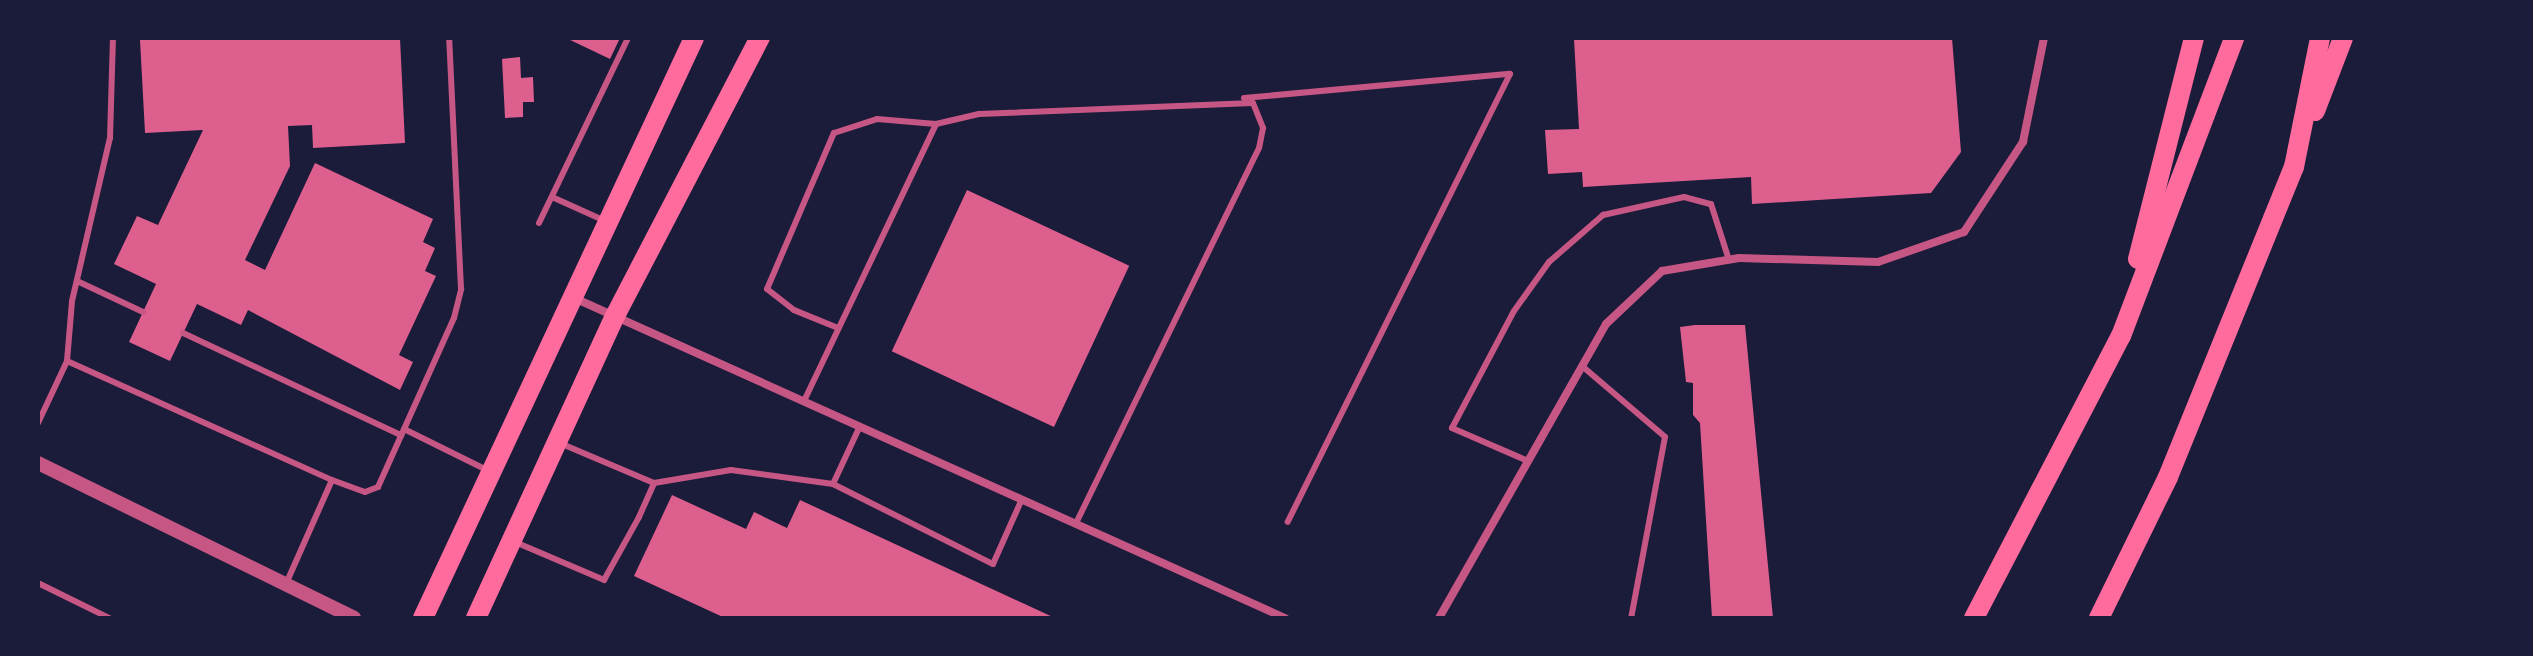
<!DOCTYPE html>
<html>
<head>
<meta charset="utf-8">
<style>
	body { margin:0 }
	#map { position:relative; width:2533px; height:656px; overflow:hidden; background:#1b1b3a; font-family:"Varela Round",sans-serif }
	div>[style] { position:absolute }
	.building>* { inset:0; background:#dd5f8e; transform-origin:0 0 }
	.service>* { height:6px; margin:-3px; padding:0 3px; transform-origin:3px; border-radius:3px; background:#c65784 }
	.minor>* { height:8px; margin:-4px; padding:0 4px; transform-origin:4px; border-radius:4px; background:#c65784 }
	.tertiary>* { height:14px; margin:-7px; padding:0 7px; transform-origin:7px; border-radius:7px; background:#c65784 }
	.primary>* { height:20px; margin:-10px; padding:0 10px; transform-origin:10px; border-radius:10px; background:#ff6b9d }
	span { translate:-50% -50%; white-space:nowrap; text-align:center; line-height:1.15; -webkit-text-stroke:8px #1b1b3a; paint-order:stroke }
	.frame { position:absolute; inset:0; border:40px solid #1b1b3a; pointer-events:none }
</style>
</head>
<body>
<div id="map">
	<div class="building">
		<i style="clip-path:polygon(400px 38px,405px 143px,313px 148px,312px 125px,288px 126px,290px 166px,245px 260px,265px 270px,315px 163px,433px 219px,423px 242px,435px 248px,425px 271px,436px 276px,399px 355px,413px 362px,400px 390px,248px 310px,241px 325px,197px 304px,170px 361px,129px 342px,156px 284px,114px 264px,137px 216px,158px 225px,203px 130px,145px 133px,140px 40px)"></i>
		<i style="clip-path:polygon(566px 38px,620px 38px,610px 59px)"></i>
		<i style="clip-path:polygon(1952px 38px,1961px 152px,1931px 193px,1752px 204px,1751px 177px,1583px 187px,1582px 172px,1548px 174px,1545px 130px,1579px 129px,1574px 39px)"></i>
		<i style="clip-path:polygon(520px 57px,521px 78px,533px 77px,534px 102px,523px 102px,523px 117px,505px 118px,502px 59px)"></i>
		<i style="left:967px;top:190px;width:179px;height:178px;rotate:25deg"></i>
		<i style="clip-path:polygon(1695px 325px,1745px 325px,1773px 618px,1712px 618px,1700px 423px,1693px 415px,1693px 383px,1686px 382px,1680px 327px)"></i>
		<i style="clip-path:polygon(672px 495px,746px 529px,754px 512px,787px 528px,800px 500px,1055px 618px,725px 618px,634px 576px)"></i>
	</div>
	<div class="service">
		<i style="left:1244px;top:98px;width:267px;rotate:-5.2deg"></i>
		<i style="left:1510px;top:74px;width:500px;rotate:116.4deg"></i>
		<i style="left:552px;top:197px;width:56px;rotate:24.3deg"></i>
		<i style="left:539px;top:223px;width:205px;rotate:-64.3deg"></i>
		<i style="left:77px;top:281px;width:73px;rotate:25.2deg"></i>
		<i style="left:838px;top:328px;width:48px;rotate:-157.8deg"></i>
		<i style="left:794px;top:310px;width:34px;rotate:-142deg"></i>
		<i style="left:767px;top:289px;width:170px;rotate:-66.8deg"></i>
		<i style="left:834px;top:133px;width:45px;rotate:-18deg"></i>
		<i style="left:877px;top:119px;width:59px;rotate:4.8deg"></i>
		<i style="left:183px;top:333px;width:241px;rotate:25.1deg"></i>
		<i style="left:67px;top:361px;width:60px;rotate:-85.2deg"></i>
		<i style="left:72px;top:301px;width:167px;rotate:-76.9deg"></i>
		<i style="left:110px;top:138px;width:100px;rotate:-88.3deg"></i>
		<i style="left:1582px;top:366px;width:109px;rotate:40.5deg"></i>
		<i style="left:1665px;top:437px;width:184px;rotate:100.6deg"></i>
		<i style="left:804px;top:401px;width:307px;rotate:-64.5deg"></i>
		<i style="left:936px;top:124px;width:44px;rotate:-13.1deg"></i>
		<i style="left:979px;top:114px;width:274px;rotate:-2.3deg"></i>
		<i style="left:1253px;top:103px;width:27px;rotate:68deg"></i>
		<i style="left:1263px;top:128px;width:20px;rotate:101deg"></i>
		<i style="left:1259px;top:148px;width:418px;rotate:116deg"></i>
		<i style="left:38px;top:423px;width:68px;rotate:-64.9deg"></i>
		<i style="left:67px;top:361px;width:290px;rotate:24.2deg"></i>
		<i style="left:332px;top:480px;width:114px;rotate:113.9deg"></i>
		<i style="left:860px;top:426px;width:64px;rotate:115deg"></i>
		<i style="left:833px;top:484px;width:179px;rotate:26.6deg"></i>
		<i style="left:993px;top:564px;width:71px;rotate:-66deg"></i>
		<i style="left:404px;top:429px;width:93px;rotate:26.3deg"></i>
		<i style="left:1528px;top:461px;width:83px;rotate:-156.5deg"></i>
		<i style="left:1452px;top:428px;width:132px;rotate:-62.1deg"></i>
		<i style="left:1514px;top:311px;width:60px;rotate:-54.5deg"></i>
		<i style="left:1549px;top:262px;width:72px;rotate:-41deg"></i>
		<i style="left:1603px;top:215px;width:83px;rotate:-12.5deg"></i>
		<i style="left:1684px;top:197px;width:28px;rotate:15deg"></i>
		<i style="left:1711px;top:204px;width:59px;rotate:72.2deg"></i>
		<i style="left:332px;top:480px;width:35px;rotate:20deg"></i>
		<i style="left:365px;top:492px;width:14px;rotate:-21deg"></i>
		<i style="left:378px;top:487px;width:185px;rotate:-65.8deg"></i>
		<i style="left:454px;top:318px;width:30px;rotate:-76deg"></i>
		<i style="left:461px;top:289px;width:251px;rotate:-92.7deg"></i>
		<i style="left:654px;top:483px;width:78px;rotate:-9.6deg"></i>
		<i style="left:731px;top:470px;width:103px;rotate:7.8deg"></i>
		<i style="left:515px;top:542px;width:97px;rotate:23.1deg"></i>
		<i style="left:604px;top:580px;width:72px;rotate:-60.9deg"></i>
		<i style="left:639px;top:517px;width:37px;rotate:-66deg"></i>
		<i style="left:654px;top:483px;width:100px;rotate:-157deg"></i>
		<i style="left:38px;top:583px;width:79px;rotate:26.2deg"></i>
	</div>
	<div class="minor">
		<i style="left:572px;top:297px;width:782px;rotate:24.24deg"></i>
		<i style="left:1439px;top:618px;width:338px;rotate:-60.4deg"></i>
		<i style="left:1606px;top:324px;width:77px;rotate:-43.4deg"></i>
		<i style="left:1662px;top:271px;width:78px;rotate:-9.6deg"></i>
		<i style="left:1739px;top:258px;width:139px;rotate:1.6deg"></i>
		<i style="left:1878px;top:262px;width:91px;rotate:-19.2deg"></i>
		<i style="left:1964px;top:232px;width:108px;rotate:-56.8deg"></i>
		<i style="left:2023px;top:142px;width:106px;rotate:-78.6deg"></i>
	</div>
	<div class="tertiary">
		<i style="left:38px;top:463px;width:352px;rotate:26.1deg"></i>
	</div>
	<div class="primary">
		<i style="left:2315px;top:111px;width:78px;rotate:-69deg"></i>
		<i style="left:2138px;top:259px;width:228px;rotate:-75.8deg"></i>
		<i style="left:423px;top:618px;width:640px;rotate:-64.96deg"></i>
		<i style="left:476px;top:618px;width:332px;rotate:-65.3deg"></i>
		<i style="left:615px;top:316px;width:314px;rotate:-62.5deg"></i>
		<i style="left:1974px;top:618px;width:318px;rotate:-62.5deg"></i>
		<i style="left:2121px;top:336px;width:319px;rotate:-69.2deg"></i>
		<i style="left:2099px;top:618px;width:157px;rotate:-63.9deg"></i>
		<i style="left:2168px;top:477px;width:335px;rotate:-67.9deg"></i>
		<i style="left:2294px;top:167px;width:132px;rotate:-78.6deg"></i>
	</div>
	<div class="frame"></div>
</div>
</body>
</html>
